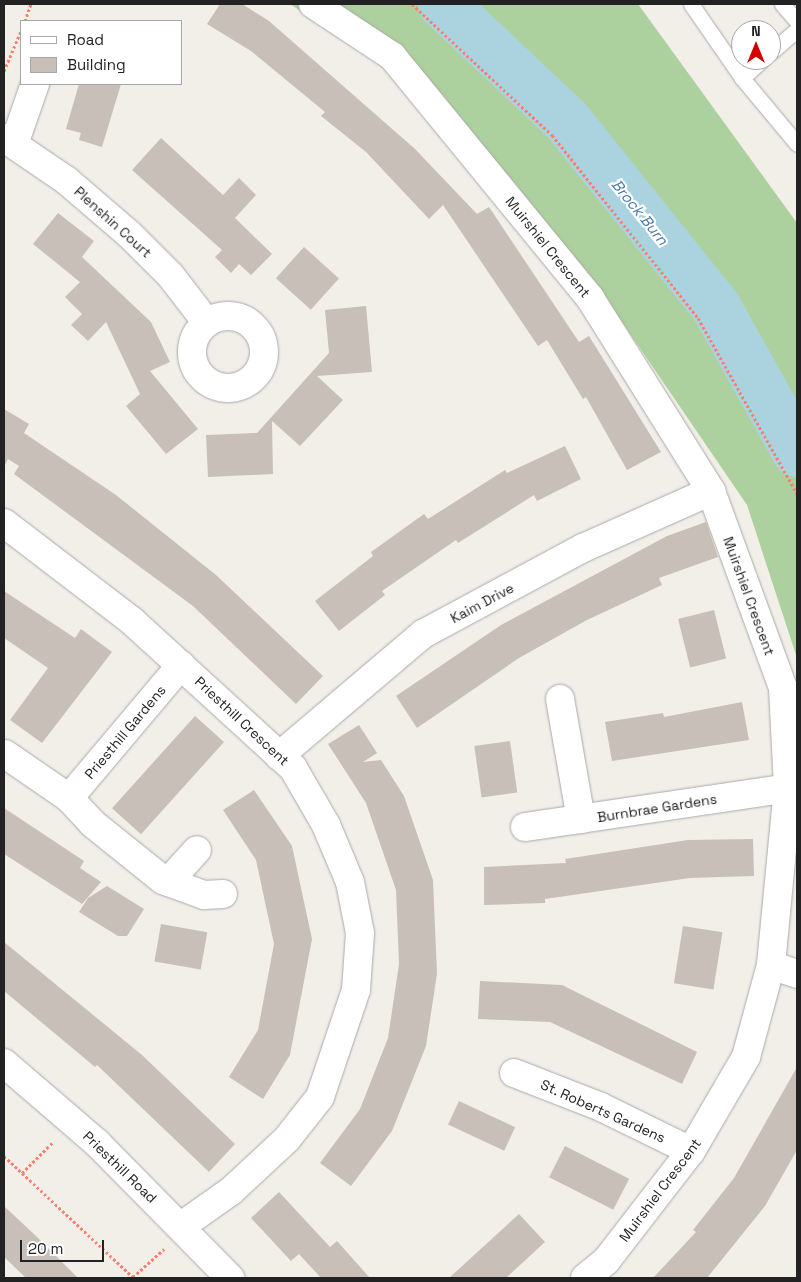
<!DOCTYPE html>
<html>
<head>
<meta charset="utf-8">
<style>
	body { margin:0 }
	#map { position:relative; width:801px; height:1282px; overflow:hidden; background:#f2efe9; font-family:"Space Grotesk",sans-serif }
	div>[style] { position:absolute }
	.forest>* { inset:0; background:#add19e }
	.river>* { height:50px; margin:-25px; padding:0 25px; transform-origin:25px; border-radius:25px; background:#aad3df }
	.building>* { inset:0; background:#c7bfb8; transform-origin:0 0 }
	.path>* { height:3px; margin-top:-1.5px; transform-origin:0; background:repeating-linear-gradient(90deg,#fa8072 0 2.5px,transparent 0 5px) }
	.roads { filter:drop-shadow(0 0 1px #a9a9a9) drop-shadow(0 0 1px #a9a9a9) }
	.service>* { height:15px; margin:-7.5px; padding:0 7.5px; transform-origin:7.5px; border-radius:7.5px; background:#fff }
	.minor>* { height:28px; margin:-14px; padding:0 14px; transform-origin:14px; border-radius:14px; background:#fff }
	.minor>.ring { margin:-14px; padding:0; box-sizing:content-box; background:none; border:28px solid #fff; border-radius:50% }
	span { translate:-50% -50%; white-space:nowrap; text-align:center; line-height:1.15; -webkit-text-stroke:4.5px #fff; paint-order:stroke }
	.street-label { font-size:14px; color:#222 }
	.water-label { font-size:15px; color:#4a7aab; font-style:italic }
	.frame { position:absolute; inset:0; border:5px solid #222; pointer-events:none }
	.legend { position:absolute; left:20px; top:20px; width:162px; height:65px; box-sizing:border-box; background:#fff; border:1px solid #a7a7a7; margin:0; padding:6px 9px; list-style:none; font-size:15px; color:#222 }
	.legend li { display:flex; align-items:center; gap:10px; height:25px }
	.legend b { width:25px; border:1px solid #a7a7a7 }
	.north { position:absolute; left:731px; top:20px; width:50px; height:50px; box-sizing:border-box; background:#fff; border:1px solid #a7a7a7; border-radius:50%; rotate:0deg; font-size:14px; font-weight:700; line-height:20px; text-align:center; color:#222 }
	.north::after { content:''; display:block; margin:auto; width:18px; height:22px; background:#d40000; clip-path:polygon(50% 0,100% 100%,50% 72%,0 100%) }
	.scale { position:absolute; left:20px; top:1240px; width:84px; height:22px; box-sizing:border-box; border:2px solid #222; border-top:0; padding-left:6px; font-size:15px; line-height:18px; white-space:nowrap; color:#222; -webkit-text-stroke:4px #fff; paint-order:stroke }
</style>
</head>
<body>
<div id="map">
	<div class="forest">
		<i style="clip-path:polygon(290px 4px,638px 4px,797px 223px,797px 658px,747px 505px,605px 297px,397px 75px)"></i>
	</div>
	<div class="river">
		<i style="left:443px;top:4px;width:170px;rotate:43.3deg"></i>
		<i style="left:567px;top:121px;width:238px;rotate:51.3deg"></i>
		<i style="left:716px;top:307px;width:166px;rotate:60.8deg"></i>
	</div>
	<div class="building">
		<i style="clip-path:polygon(220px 4px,242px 4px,269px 21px,415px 149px,477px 214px,489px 207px,579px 342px,589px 336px,661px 452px,627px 470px,586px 397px,583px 399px,547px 340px,538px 346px,443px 205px,429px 219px,366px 152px,321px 116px,325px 112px,251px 51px,207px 24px)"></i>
		<i style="clip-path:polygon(79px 84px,121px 84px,102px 147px,79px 140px,81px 133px,66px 129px)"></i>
		<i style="clip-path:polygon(161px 138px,223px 195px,239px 178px,256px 195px,235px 218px,272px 254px,251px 275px,239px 264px,231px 273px,215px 257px,222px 250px,132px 170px)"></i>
		<i style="clip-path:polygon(58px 213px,94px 241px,82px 257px,151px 322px,170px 362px,150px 371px,198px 429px,166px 454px,126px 406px,140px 394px,106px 322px,88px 341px,71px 325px,82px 314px,65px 297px,80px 282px,33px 244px)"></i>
		<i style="left:304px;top:247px;width:47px;height:42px;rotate:42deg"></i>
		<i style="clip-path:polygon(366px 306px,372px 372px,317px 376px,343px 400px,300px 446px,272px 421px,273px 474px,208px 477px,206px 435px,257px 433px,329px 353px,325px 310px)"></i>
		<i style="clip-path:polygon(4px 409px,29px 424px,24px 433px,116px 495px,216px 575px,323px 676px,296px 704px,193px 606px,14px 474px,19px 466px,8px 459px,4px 467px)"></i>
		<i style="clip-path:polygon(565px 446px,581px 479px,537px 501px,534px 495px,458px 543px,456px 540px,382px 591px,385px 595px,339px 631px,315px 601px,373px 556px,371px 552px,424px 514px,428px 519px,505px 470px,507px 473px)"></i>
		<i style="clip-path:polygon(706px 522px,718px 557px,659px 578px,662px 585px,587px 620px,519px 658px,417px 728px,396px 696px,501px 625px,667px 536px)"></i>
		<i style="clip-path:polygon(4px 591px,75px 638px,81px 629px,112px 652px,42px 743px,10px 720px,48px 668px,4px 638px)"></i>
		<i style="left:714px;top:610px;width:50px;height:37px;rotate:76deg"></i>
		<i style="clip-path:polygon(742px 702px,749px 740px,612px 761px,605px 722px,663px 713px,664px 717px)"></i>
		<i style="left:195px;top:716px;width:39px;height:124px;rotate:42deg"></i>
		<i style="clip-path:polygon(359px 725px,377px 753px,363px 762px,381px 760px,404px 796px,433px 880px,437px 974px,426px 1046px,392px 1131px,351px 1186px,320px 1163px,360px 1109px,388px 1038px,399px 964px,396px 890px,366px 803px,328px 744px)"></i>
		<i style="left:510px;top:741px;width:52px;height:36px;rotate:82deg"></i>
		<i style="clip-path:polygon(254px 790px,292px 846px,312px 939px,290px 1055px,263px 1099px,229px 1077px,258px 1030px,274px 944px,256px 860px,223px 810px)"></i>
		<i style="clip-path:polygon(4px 808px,84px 861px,80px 868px,101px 882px,82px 904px,4px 854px)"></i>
		<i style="clip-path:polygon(753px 839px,754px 876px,690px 878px,545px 899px,545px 903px,484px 905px,484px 867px,566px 863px,565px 859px,688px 840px)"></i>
		<i style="clip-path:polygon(107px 886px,144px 909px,127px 936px,118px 936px,79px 912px,88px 898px)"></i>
		<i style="left:161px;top:924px;width:47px;height:38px;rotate:10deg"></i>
		<i style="left:683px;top:926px;width:40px;height:58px;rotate:9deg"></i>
		<i style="clip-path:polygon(4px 942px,142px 1055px,235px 1144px,209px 1172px,97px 1065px,95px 1067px,4px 991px)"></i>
		<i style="clip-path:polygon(480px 981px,562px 985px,697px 1052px,682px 1084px,550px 1022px,478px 1019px)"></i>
		<i style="clip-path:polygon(797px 1067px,797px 1150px,765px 1206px,707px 1278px,653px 1278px,696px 1232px,693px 1230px,734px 1178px)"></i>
		<i style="left:459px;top:1101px;width:62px;height:26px;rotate:25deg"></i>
		<i style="left:565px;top:1146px;width:72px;height:35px;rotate:27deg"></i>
		<i style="clip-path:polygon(279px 1192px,330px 1247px,337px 1241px,370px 1278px,321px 1278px,299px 1254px,291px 1261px,251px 1218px)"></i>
		<i style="clip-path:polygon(4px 1206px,36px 1236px,78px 1278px,26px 1278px,4px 1257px)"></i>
		<i style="clip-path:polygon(519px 1214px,545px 1242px,506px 1278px,449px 1278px)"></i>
	</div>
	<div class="path">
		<i style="left:412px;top:4px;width:192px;rotate:43.1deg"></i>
		<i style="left:552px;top:135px;width:234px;rotate:51.4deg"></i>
		<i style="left:698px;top:318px;width:202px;rotate:60.6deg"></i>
		<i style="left:25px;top:21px;width:18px;rotate:-71deg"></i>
		<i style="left:4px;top:71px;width:43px;rotate:-67deg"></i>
		<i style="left:4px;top:1156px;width:178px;rotate:43.2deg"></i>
		<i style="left:22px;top:1173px;width:44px;rotate:-45deg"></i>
		<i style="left:133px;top:1277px;width:42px;rotate:-42.1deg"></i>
	</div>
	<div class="roads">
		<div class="service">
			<i style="left:691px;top:4px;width:90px;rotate:55.4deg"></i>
			<i style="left:742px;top:78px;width:86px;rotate:50.2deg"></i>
			<i style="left:782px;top:4px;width:23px;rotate:49deg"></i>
			<i style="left:771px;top:52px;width:35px;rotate:-41deg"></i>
			<i style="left:742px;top:78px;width:27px;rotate:-42deg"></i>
		</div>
		<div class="minor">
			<i style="left:313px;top:4px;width:95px;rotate:33.4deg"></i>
			<i style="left:392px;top:56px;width:313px;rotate:50.7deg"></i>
			<i style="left:590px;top:298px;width:228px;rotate:57.9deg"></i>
			<i style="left:711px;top:491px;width:210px;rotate:69.9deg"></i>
			<i style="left:783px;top:688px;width:100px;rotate:87.1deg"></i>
			<i style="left:788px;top:788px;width:178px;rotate:95.5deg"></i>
			<i style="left:771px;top:965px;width:95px;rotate:105.2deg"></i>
			<i style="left:746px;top:1057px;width:109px;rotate:120.3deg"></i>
			<i style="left:691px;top:1151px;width:139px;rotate:127.7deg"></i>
			<i style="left:606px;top:1261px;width:27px;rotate:141deg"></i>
			<i style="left:4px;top:138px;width:75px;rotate:34.1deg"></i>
			<i style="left:66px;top:180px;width:83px;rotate:40.6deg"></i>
			<i style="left:129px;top:234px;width:59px;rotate:45deg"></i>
			<i style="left:171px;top:276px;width:59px;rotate:52.5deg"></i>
			<i style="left:14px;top:144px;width:64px;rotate:-70.7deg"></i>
			<i class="ring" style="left:192px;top:316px;width:44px;height:44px"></i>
			<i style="left:4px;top:523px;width:161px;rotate:37.4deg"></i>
			<i style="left:132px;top:621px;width:218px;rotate:42.4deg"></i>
			<i style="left:293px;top:768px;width:66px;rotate:59.9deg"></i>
			<i style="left:326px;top:825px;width:62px;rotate:67.2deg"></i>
			<i style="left:350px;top:882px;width:52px;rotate:78.9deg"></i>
			<i style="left:360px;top:933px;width:57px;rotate:94deg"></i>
			<i style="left:356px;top:990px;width:113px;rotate:108.6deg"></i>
			<i style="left:320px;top:1097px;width:53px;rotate:128.2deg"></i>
			<i style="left:287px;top:1139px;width:76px;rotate:137.1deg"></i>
			<i style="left:231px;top:1191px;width:62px;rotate:144.8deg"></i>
			<i style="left:560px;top:699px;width:122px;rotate:80.1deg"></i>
			<i style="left:5px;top:754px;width:78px;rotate:34.5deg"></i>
			<i style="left:69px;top:798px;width:34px;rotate:47deg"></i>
			<i style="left:92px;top:823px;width:91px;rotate:38.8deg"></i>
			<i style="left:163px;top:880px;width:44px;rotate:20.1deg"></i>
			<i style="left:204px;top:895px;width:19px;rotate:-3deg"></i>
			<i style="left:279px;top:756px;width:189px;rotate:-40.3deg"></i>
			<i style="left:423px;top:634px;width:182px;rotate:-28.3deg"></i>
			<i style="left:583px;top:548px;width:140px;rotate:-24deg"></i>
			<i style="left:69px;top:798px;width:174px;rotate:-49.9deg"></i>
			<i style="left:525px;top:827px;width:266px;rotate:-8.4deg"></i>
			<i style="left:168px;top:882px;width:43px;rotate:-47.8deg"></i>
			<i style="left:771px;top:965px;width:28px;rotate:19deg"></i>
			<i style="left:4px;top:1063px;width:123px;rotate:40.7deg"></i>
			<i style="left:97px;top:1143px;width:190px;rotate:45.4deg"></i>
			<i style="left:514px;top:1073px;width:93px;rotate:21.3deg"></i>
			<i style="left:601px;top:1107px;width:100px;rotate:26.1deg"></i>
		</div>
	</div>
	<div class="street-label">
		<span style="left:113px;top:222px;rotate:42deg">Plenshin Court</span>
		<span style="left:548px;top:247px;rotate:51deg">Muirshiel Crescent</span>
		<span style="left:749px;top:596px;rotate:70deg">Muirshiel Crescent</span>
		<span style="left:482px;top:603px;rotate:-28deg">Kaim Drive</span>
		<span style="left:242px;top:721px;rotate:43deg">Priesthill Crescent</span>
		<span style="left:125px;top:732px;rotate:-50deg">Priesthill Gardens</span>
		<span style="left:657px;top:808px;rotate:-9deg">Burnbrae Gardens</span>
		<span style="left:603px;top:1111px;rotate:24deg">St. Roberts Gardens</span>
		<span style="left:120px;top:1167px;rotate:44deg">Priesthill Road</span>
		<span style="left:660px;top:1190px;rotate:-53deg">Muirshiel Crescent</span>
	</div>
	<div class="water-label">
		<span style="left:640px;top:212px;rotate:51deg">Brock Burn</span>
	</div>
	<div class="frame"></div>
	<ul class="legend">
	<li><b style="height:6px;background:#fff"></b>Road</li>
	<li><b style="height:14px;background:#c7bfb8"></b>Building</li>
	</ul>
	<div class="north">N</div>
	<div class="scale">20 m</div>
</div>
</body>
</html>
